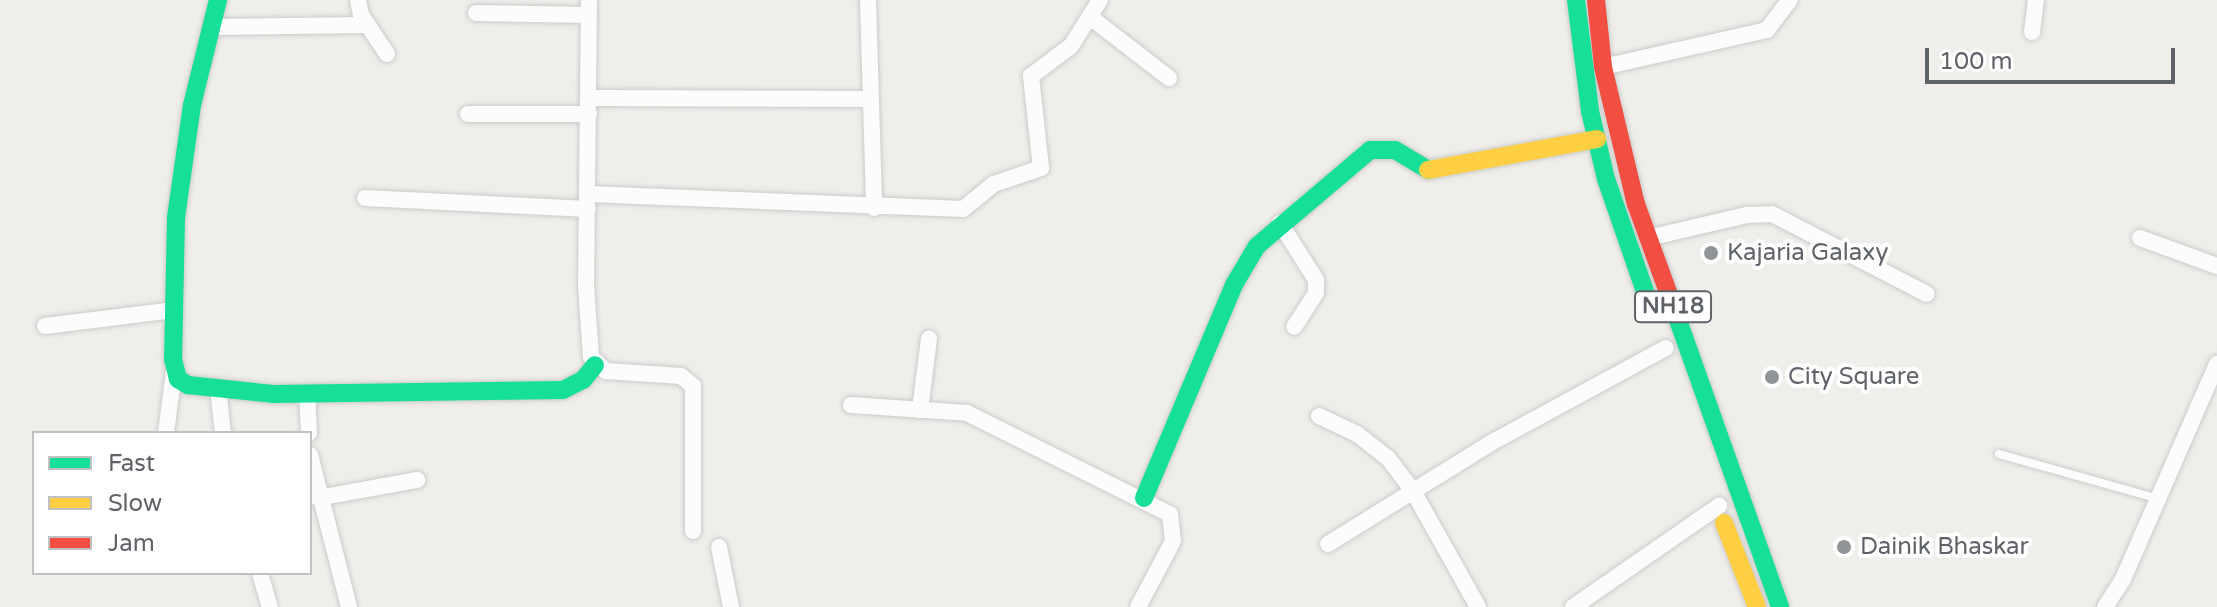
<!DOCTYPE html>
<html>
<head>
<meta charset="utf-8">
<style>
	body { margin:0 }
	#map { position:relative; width:2217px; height:607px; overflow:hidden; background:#efeeea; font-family:"Varela Round",sans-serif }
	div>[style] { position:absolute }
	.roads { filter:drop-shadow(0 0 2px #cbcccc) drop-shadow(0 0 2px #cbcccc) }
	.lane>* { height:8px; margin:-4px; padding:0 4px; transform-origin:4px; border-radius:4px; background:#fdfcfc }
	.street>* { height:16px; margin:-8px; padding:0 8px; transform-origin:8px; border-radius:8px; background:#fdfcfc }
	.fast>* { height:18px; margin:-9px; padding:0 9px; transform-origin:9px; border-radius:9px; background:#16e098 }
	.slow>* { height:18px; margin:-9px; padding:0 9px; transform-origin:9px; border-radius:9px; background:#ffcf43 }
	.jam>* { height:18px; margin:-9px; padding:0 9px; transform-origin:9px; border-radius:9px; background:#f24e42 }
	.dots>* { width:22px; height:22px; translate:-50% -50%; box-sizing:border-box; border:4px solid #fff; border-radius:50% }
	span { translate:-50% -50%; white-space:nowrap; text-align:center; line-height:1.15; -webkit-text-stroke:8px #fff; paint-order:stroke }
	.shield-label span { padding:2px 6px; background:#fff; border:2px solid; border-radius:6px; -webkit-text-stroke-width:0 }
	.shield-label { font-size:22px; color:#5f6368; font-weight:700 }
	.poi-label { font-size:24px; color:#5f6368 }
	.left { translate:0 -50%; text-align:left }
	.legend { position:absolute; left:32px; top:431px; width:280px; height:144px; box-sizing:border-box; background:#fff; border:2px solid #bfc1c3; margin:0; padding:10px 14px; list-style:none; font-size:24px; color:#5f6368 }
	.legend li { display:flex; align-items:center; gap:16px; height:40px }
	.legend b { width:40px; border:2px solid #bfc1c3 }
	.scale { position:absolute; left:1925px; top:48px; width:250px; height:36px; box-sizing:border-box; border:4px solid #5f6368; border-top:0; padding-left:10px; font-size:24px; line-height:28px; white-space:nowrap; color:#5f6368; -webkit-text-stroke:6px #fff; paint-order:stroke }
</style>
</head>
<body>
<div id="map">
	<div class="roads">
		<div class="lane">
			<i style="left:1999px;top:454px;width:166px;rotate:15.7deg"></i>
		</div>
		<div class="street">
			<i style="left:358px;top:0;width:15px;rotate:79deg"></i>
			<i style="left:361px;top:15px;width:47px;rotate:56.3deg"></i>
			<i style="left:589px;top:0;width:285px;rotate:90.6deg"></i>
			<i style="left:586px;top:285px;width:72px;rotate:86deg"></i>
			<i style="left:591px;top:357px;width:21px;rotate:43deg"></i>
			<i style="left:606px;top:371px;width:75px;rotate:3.8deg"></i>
			<i style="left:681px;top:376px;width:16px;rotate:40deg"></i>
			<i style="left:693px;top:386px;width:145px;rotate:90deg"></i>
			<i style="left:868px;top:0;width:208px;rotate:88.3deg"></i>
			<i style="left:476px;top:13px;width:113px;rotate:1deg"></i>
			<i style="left:1090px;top:17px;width:100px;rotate:37.7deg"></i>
			<i style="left:212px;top:27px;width:155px;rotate:-0.7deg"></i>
			<i style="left:2032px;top:32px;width:32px;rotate:-83deg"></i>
			<i style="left:1603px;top:67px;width:168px;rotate:-12.7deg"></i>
			<i style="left:1767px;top:30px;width:38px;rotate:-53deg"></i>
			<i style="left:589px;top:98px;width:280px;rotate:0.2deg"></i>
			<i style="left:468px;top:114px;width:121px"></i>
			<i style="left:589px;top:194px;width:374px;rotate:2.3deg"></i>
			<i style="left:963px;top:209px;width:40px;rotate:-39deg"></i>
			<i style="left:994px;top:184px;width:50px;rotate:-18.8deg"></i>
			<i style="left:1041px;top:168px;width:93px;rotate:-96.2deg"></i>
			<i style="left:1031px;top:76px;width:50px;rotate:-36.9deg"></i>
			<i style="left:1071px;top:46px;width:54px;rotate:-57.8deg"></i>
			<i style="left:365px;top:198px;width:223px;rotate:2.8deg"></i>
			<i style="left:1280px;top:223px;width:67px;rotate:57.7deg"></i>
			<i style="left:1316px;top:280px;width:13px;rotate:90deg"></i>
			<i style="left:1316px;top:293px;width:40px;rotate:122.9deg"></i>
			<i style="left:1648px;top:238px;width:102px;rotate:-13.1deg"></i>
			<i style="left:1747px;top:215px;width:25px;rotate:-2deg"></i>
			<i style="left:1772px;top:214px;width:174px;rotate:27.3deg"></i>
			<i style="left:2140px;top:238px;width:82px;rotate:20deg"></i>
			<i style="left:45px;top:326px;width:129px;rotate:-7.1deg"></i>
			<i style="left:218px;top:388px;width:45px;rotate:83.7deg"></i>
			<i style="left:307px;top:393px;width:40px;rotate:87.1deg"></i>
			<i style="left:851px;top:405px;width:116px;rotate:3.9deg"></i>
			<i style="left:967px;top:413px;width:227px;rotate:26.5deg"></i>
			<i style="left:1170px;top:514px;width:27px;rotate:84deg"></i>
			<i style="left:1173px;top:541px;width:75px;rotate:117.9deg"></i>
			<i style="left:920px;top:410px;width:72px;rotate:-82.8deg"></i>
			<i style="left:1319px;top:416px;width:42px;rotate:25.3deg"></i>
			<i style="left:1357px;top:434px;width:39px;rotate:38deg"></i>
			<i style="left:1388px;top:458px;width:41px;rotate:52.9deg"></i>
			<i style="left:1413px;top:491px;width:133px;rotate:60.7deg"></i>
			<i style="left:166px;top:433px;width:63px;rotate:-82.6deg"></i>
			<i style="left:310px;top:455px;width:157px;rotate:75.6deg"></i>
			<i style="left:318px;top:498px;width:101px;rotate:-10.3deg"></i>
			<i style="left:1328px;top:544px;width:190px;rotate:-31.8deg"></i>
			<i style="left:1489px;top:444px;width:201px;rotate:-28.5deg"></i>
			<i style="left:719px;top:547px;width:61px;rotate:78.7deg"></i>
			<i style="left:260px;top:573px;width:35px;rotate:74deg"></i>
			<i style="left:1573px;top:607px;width:178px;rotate:-34.7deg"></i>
			<i style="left:2105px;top:607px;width:33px;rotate:-57deg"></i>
			<i style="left:2123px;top:579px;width:235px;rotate:-66.4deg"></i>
		</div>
		<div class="fast">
			<i style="left:218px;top:0;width:108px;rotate:103.9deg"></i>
			<i style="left:192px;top:105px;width:114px;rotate:98.1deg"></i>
			<i style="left:176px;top:218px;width:141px;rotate:91.2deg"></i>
			<i style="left:173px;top:359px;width:21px;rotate:76deg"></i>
			<i style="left:178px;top:379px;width:12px;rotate:31deg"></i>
			<i style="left:188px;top:385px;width:85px;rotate:6deg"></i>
			<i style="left:273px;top:394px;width:290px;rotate:-0.8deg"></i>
			<i style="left:563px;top:390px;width:22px;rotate:-27deg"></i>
			<i style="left:583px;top:380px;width:19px;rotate:-51deg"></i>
			<i style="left:1576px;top:0;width:112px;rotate:82.8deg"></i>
			<i style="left:1590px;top:111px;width:70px;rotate:76.8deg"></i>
			<i style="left:1606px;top:179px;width:131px;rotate:70.9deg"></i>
			<i style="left:1668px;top:292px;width:334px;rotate:70.4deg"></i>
			<i style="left:1144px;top:498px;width:233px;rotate:-67.1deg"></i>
			<i style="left:1235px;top:283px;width:43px;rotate:-59.3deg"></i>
			<i style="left:1257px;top:246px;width:148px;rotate:-40.3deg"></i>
			<i style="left:1370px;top:150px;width:25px"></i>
			<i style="left:1395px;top:150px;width:39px;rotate:31deg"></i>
		</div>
		<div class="slow">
			<i style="left:1428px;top:170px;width:172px;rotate:-10.4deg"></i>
			<i style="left:1724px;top:523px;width:90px;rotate:68.6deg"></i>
		</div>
		<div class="jam">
			<i style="left:1596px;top:0;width:67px;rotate:84deg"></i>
			<i style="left:1603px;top:67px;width:141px;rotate:76.5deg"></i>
			<i style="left:1636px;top:204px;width:94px;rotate:70deg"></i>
		</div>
	</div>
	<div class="dots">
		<i style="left:1711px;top:253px;background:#919496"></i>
		<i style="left:1772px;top:377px;background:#919496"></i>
		<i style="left:1844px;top:547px;background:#919496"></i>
	</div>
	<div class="shield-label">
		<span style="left:1673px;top:307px">NH18</span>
	</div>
	<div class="poi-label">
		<span class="left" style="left:1727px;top:253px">Kajaria Galaxy</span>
		<span class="left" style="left:1788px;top:377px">City Square</span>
		<span class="left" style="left:1860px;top:547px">Dainik Bhaskar</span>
	</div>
	<ul class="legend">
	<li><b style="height:10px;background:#16e098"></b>Fast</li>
	<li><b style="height:10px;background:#ffcf43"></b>Slow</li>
	<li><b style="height:10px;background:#f24e42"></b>Jam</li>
	</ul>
	<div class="scale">100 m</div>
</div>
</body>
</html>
